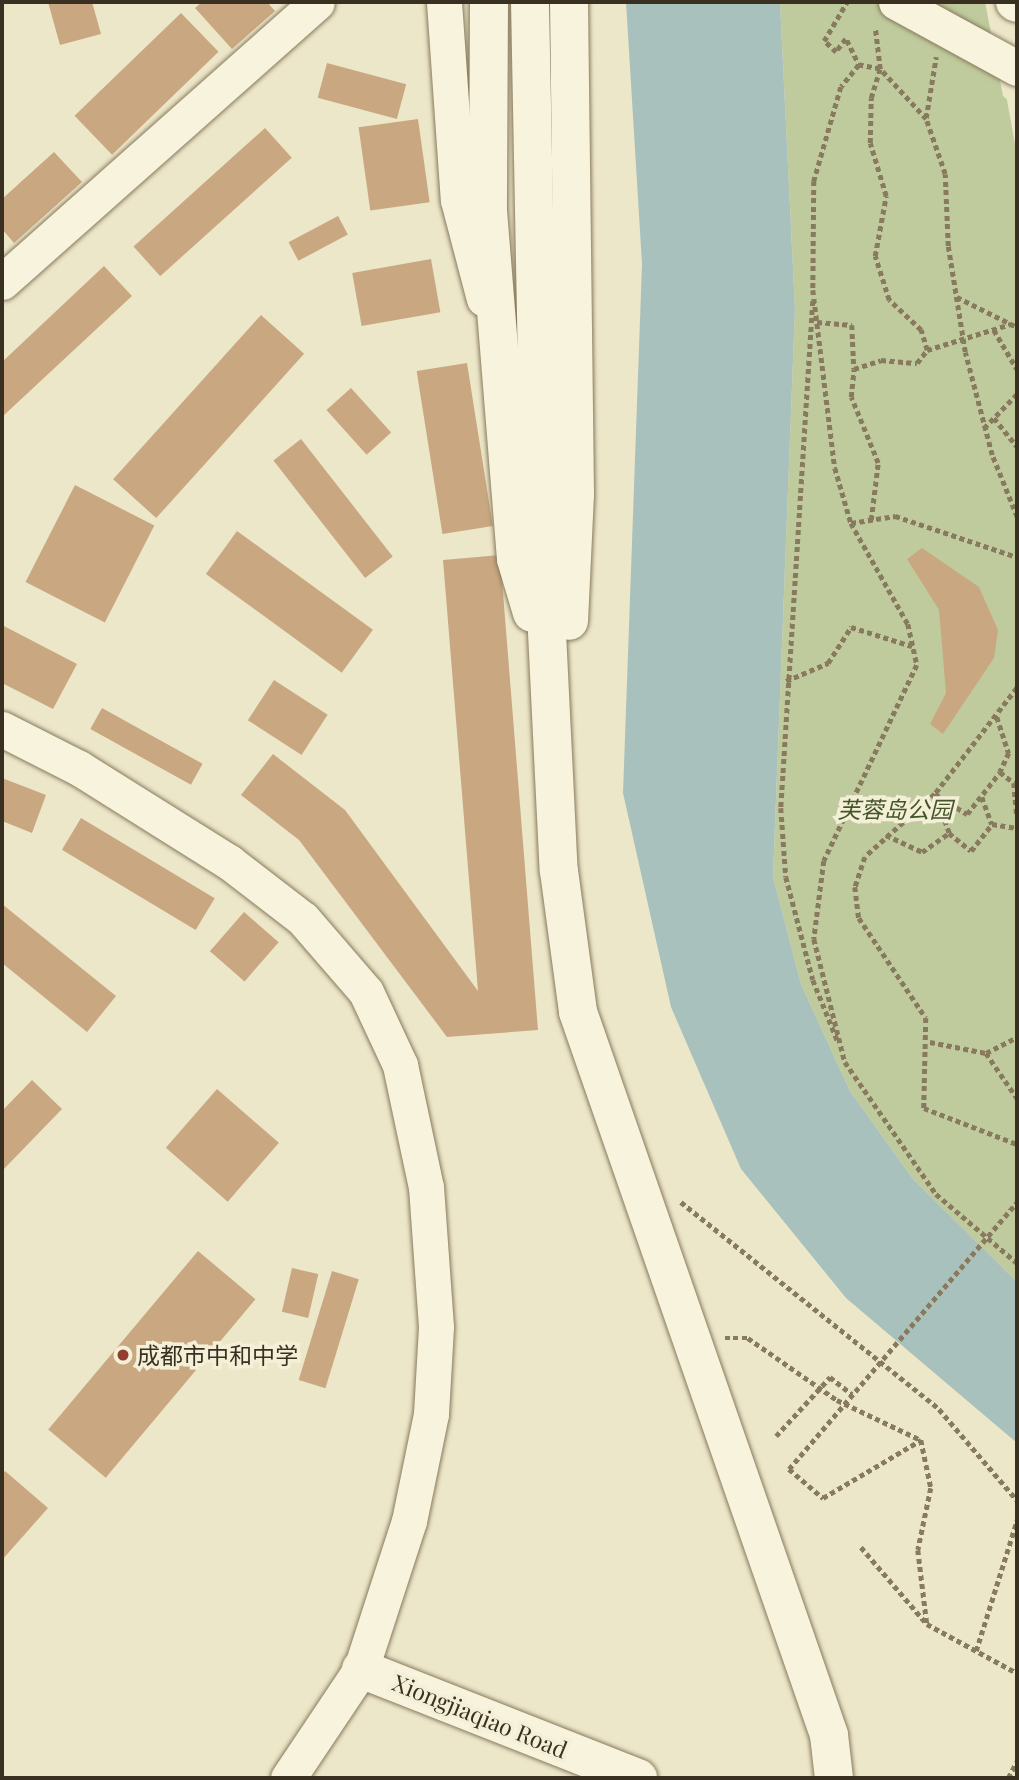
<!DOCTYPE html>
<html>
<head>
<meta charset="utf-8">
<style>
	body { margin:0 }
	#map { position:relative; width:1019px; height:1780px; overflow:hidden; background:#ede7c9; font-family:"Playfair Display","Noto Sans SC",serif }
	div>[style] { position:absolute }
	.green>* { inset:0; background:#bfcb9d }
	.water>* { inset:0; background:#a9c1bd }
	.pier>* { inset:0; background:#ede7c9 }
	.building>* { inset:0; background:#c9a881; transform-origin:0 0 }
	.path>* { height:4.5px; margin-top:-2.25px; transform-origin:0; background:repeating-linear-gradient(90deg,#887a5e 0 5px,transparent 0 8.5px) }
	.roads { filter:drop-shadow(0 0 2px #887a5e) drop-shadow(0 0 2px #887a5e) }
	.street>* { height:35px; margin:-17.5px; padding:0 17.5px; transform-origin:17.5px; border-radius:17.5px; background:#f8f3dc }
	.secondary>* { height:38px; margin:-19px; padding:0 19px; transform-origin:19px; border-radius:19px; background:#f8f3dc }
	.path-bridge>* { height:4.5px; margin-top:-2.25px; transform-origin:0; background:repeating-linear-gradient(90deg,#887a5e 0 5px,transparent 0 8.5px) }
	.bridges { filter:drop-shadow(0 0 2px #887a5e) drop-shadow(0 0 2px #887a5e) }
	.street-bridge>* { height:35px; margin:-17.5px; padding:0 17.5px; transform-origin:17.5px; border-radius:17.5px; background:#f8f3dc }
	.dots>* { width:19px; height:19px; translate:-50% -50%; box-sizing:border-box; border:4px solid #f4f0d8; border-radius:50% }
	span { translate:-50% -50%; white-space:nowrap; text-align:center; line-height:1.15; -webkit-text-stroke:7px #f4f0d8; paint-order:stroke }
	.park-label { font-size:23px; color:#445529; font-style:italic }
	.poi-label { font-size:23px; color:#3a3021 }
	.left { translate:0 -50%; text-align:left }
	.street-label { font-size:23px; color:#3a3021 }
	.frame { position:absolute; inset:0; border:4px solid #3a3021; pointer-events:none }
</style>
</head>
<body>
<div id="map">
	<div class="green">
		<i style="clip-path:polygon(780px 2px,989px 2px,1017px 155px,1017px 1282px,913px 1179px,850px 1091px,801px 984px,773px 877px,795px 309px)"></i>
	</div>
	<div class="water">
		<i style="clip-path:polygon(626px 2px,780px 2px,795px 309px,773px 877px,801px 984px,850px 1091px,913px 1179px,1017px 1282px,1017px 1443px,846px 1298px,741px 1169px,671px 1007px,623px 793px,642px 264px)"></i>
	</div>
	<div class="pier">
		<i style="clip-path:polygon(985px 2px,1017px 2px,1017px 107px,1003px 96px)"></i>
	</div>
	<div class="building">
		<i style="clip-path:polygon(48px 2px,92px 2px,101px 34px,60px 45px)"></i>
		<i style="clip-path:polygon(202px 2px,267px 2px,275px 11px,232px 49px,195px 8px)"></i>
		<i style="left:181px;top:13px;width:54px;height:148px;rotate:46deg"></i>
		<i style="left:327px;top:63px;width:82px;height:36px;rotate:15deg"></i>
		<i style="left:418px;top:119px;width:84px;height:60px;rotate:82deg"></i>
		<i style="left:265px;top:128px;width:40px;height:177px;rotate:48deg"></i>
		<i style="clip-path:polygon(54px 152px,82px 182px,14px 243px,2px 229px,2px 199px)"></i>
		<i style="left:338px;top:216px;width:21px;height:56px;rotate:62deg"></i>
		<i style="left:431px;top:259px;width:54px;height:80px;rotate:80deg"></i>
		<i style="clip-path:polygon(104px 266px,132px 296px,2px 417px,2px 362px)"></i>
		<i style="left:261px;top:315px;width:58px;height:221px;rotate:42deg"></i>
		<i style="left:467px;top:363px;width:165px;height:51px;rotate:81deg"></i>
		<i style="left:351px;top:388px;width:60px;height:33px;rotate:48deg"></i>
		<i style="left:301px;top:439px;width:149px;height:35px;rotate:52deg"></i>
		<i style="left:75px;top:485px;width:89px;height:109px;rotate:27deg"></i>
		<i style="left:237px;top:531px;width:168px;height:53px;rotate:36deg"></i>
		<i style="clip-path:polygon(922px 548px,979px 587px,998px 630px,994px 658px,943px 734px,930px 724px,946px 693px,939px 610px,907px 559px)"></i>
		<i style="clip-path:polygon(500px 555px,538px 1030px,447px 1037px,299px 840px,241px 795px,273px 754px,345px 810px,478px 991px,443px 560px)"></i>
		<i style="clip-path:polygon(2px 625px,77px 664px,53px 709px,2px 683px)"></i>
		<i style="left:274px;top:680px;width:64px;height:48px;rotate:33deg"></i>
		<i style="left:102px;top:708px;width:115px;height:24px;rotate:29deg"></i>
		<i style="clip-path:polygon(2px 778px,46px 795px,32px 833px,2px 821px)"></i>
		<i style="left:81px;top:818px;width:156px;height:37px;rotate:31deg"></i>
		<i style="clip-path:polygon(2px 904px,116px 996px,87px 1032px,2px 963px)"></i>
		<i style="left:244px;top:912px;width:46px;height:52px;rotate:41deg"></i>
		<i style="clip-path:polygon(32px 1080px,62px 1109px,2px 1171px,2px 1111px)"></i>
		<i style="left:217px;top:1089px;width:82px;height:78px;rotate:41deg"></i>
		<i style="left:198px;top:1251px;width:75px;height:233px;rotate:40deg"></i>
		<i style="left:292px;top:1268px;width:27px;height:45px;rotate:13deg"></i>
		<i style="left:332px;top:1271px;width:28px;height:114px;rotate:17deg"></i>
		<i style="clip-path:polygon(5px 1471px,48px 1508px,2px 1560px,2px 1475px)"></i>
	</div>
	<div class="path">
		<i style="left:846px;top:39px;width:16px;rotate:128deg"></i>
		<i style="left:836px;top:52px;width:16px;rotate:-137deg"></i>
		<i style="left:824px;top:41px;width:45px;rotate:-59.5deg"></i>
		<i style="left:847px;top:40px;width:28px;rotate:64deg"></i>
		<i style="left:926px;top:118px;width:62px;rotate:-80.7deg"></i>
		<i style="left:957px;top:297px;width:67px;rotate:26.6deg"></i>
		<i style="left:813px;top:301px;width:508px;rotate:93.61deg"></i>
		<i style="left:781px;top:808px;width:69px;rotate:85.9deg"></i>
		<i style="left:786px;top:877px;width:106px;rotate:75.3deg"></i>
		<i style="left:813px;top:980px;width:67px;rotate:68deg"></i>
		<i style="left:817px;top:322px;width:35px;rotate:5deg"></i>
		<i style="left:852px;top:325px;width:44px;rotate:87.4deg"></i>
		<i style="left:994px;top:330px;width:45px;rotate:59.5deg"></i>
		<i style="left:927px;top:350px;width:88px;rotate:-17.2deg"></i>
		<i style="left:994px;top:418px;width:36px;rotate:51deg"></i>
		<i style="left:984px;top:428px;width:47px;rotate:-45.9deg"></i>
		<i style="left:1017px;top:517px;width:67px;rotate:-112deg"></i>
		<i style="left:992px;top:455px;width:106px;rotate:-104.7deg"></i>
		<i style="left:965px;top:352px;width:107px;rotate:-99.1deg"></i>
		<i style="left:948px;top:246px;width:72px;rotate:-92.4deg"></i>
		<i style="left:945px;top:174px;width:58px;rotate:-109.1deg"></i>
		<i style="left:926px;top:119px;width:68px;rotate:-132.6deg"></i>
		<i style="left:880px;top:69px;width:21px;rotate:-169deg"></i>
		<i style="left:859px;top:65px;width:28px;rotate:129deg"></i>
		<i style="left:841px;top:87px;width:98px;rotate:106deg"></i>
		<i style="left:814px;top:181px;width:109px;rotate:90.5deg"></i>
		<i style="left:813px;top:290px;width:179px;rotate:83deg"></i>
		<i style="left:835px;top:468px;width:57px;rotate:73.8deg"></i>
		<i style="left:851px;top:523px;width:116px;rotate:60.6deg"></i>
		<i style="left:908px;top:624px;width:42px;rotate:77.6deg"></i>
		<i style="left:917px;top:665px;width:217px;rotate:115.4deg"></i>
		<i style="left:824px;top:861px;width:79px;rotate:97.3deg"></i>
		<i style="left:814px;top:939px;width:127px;rotate:75.9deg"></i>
		<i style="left:845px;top:1062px;width:160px;rotate:55.4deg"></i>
		<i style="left:936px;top:1194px;width:106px;rotate:40.4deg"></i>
		<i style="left:871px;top:520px;width:57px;rotate:-83deg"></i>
		<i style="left:878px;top:463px;width:71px;rotate:-112.2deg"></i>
		<i style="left:851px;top:397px;width:28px;rotate:-84deg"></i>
		<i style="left:854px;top:369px;width:28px;rotate:-18deg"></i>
		<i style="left:881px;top:360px;width:36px;rotate:5deg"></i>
		<i style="left:917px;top:363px;width:16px;rotate:-52deg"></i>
		<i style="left:927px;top:350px;width:21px;rotate:-107deg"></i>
		<i style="left:921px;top:330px;width:44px;rotate:-136.8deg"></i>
		<i style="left:889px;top:300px;width:46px;rotate:-107.7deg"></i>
		<i style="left:875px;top:256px;width:61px;rotate:-79.6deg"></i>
		<i style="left:886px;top:196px;width:55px;rotate:-106.8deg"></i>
		<i style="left:870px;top:143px;width:45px;rotate:-88.7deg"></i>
		<i style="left:871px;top:98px;width:30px;rotate:-73deg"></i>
		<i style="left:880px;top:69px;width:42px;rotate:-96.8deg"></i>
		<i style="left:851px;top:523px;width:45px;rotate:-9deg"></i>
		<i style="left:895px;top:516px;width:129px;rotate:18.6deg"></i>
		<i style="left:786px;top:681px;width:46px;rotate:-23.2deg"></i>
		<i style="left:828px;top:663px;width:43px;rotate:-57.4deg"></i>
		<i style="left:851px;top:627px;width:64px;rotate:17.3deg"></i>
		<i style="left:1017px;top:688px;width:134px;rotate:127.7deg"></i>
		<i style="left:935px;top:794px;width:94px;rotate:138deg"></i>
		<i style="left:865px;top:857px;width:32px;rotate:108deg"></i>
		<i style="left:855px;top:887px;width:31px;rotate:83deg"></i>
		<i style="left:859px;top:918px;width:120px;rotate:56.2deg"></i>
		<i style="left:926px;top:1018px;width:90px;rotate:91.3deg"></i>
		<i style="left:924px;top:1108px;width:100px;rotate:21.2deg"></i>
		<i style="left:997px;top:717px;width:38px;rotate:72deg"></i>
		<i style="left:1009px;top:753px;width:21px;rotate:115deg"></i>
		<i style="left:1000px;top:772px;width:18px;rotate:38deg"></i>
		<i style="left:1014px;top:783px;width:34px;rotate:85deg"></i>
		<i style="left:982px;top:797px;width:29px;rotate:70deg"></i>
		<i style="left:949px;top:833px;width:28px;rotate:39deg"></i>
		<i style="left:971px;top:851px;width:34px;rotate:-52deg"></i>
		<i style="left:992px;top:824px;width:25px;rotate:9deg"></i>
		<i style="left:886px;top:835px;width:40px;rotate:25deg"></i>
		<i style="left:922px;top:852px;width:33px;rotate:-35deg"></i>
		<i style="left:949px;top:833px;width:41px;rotate:-109.7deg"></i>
		<i style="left:935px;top:794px;width:38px;rotate:32deg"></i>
		<i style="left:967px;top:814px;width:53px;rotate:-51.8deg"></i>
		<i style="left:930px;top:1042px;width:57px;rotate:11.1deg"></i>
		<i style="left:986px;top:1053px;width:35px;rotate:-27deg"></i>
		<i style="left:986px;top:1053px;width:55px;rotate:55.4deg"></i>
		<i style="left:681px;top:1202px;width:331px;rotate:38.7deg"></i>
		<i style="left:939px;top:1409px;width:120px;rotate:49.4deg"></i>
		<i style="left:725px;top:1338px;width:23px"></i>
		<i style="left:748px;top:1338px;width:108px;rotate:34.9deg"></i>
		<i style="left:837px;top:1400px;width:93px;rotate:25.5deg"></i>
		<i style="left:921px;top:1440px;width:49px;rotate:78.2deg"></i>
		<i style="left:931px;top:1488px;width:63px;rotate:101.8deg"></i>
		<i style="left:918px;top:1550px;width:75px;rotate:83.1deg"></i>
		<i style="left:789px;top:1469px;width:45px;rotate:40.5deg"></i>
		<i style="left:823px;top:1498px;width:114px;rotate:-30.6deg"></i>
		<i style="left:861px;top:1547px;width:101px;rotate:49.4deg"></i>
		<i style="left:927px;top:1624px;width:102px;rotate:28.6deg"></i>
		<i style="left:976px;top:1651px;width:137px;rotate:-72.6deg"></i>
		<i style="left:1008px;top:1778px;width:19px;rotate:-62deg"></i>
	</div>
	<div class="roads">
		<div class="street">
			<i style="left:444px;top:2px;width:198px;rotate:86deg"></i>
			<i style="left:458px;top:200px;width:102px;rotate:75.3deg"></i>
			<i style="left:2px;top:282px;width:421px;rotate:-41.6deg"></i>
			<i style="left:2px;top:729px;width:86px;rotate:26.9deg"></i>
			<i style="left:79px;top:768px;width:177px;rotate:32.1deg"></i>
			<i style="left:229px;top:862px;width:93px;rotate:37.6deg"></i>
			<i style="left:303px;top:919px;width:96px;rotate:49.2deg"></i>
			<i style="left:366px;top:992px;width:81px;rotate:65deg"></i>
			<i style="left:400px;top:1065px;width:125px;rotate:78deg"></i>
			<i style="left:426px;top:1187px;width:140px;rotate:85.9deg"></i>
			<i style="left:436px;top:1327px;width:87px;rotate:93.3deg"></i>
			<i style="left:431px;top:1414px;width:109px;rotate:101.6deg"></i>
			<i style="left:409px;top:1521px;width:156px;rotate:108deg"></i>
			<i style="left:361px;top:1669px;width:131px;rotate:123.8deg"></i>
		</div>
		<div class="secondary">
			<i style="left:489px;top:2px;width:209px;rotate:90.3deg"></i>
			<i style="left:488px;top:211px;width:349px;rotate:85.4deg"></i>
			<i style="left:516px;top:559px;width:56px;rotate:73.5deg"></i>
			<i style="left:530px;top:2px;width:467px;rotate:88.9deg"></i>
			<i style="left:539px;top:469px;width:402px;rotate:87.2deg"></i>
			<i style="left:559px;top:871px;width:142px;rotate:82.3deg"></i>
			<i style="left:578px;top:1012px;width:765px;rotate:70.85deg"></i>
			<i style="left:829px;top:1735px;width:43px;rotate:83.4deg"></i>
			<i style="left:569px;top:2px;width:492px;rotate:89.3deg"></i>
			<i style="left:575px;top:494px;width:127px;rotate:92.7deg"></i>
			<i style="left:1015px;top:2px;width:2px;rotate:27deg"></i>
			<i style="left:361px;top:1669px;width:298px;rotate:21.5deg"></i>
		</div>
	</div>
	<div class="path-bridge">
		<i style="left:776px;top:1436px;width:80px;rotate:-47.5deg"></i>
		<i style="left:830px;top:1377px;width:28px;rotate:38deg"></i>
		<i style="left:789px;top:1469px;width:351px;rotate:-49.5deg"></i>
	</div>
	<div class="bridges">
		<div class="street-bridge">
			<i style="left:896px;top:2px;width:138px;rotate:28.6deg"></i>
		</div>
	</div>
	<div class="dots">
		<i style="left:123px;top:1355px;background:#943e31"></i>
	</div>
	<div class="park-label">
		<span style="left:895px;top:809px">芙蓉岛公园</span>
	</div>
	<div class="poi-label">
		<span class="left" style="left:137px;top:1355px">成都市中和中学</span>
	</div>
	<div class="street-label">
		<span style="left:480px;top:1716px;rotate:22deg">Xiongjiaqiao Road</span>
	</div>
	<div class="frame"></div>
</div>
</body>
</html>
